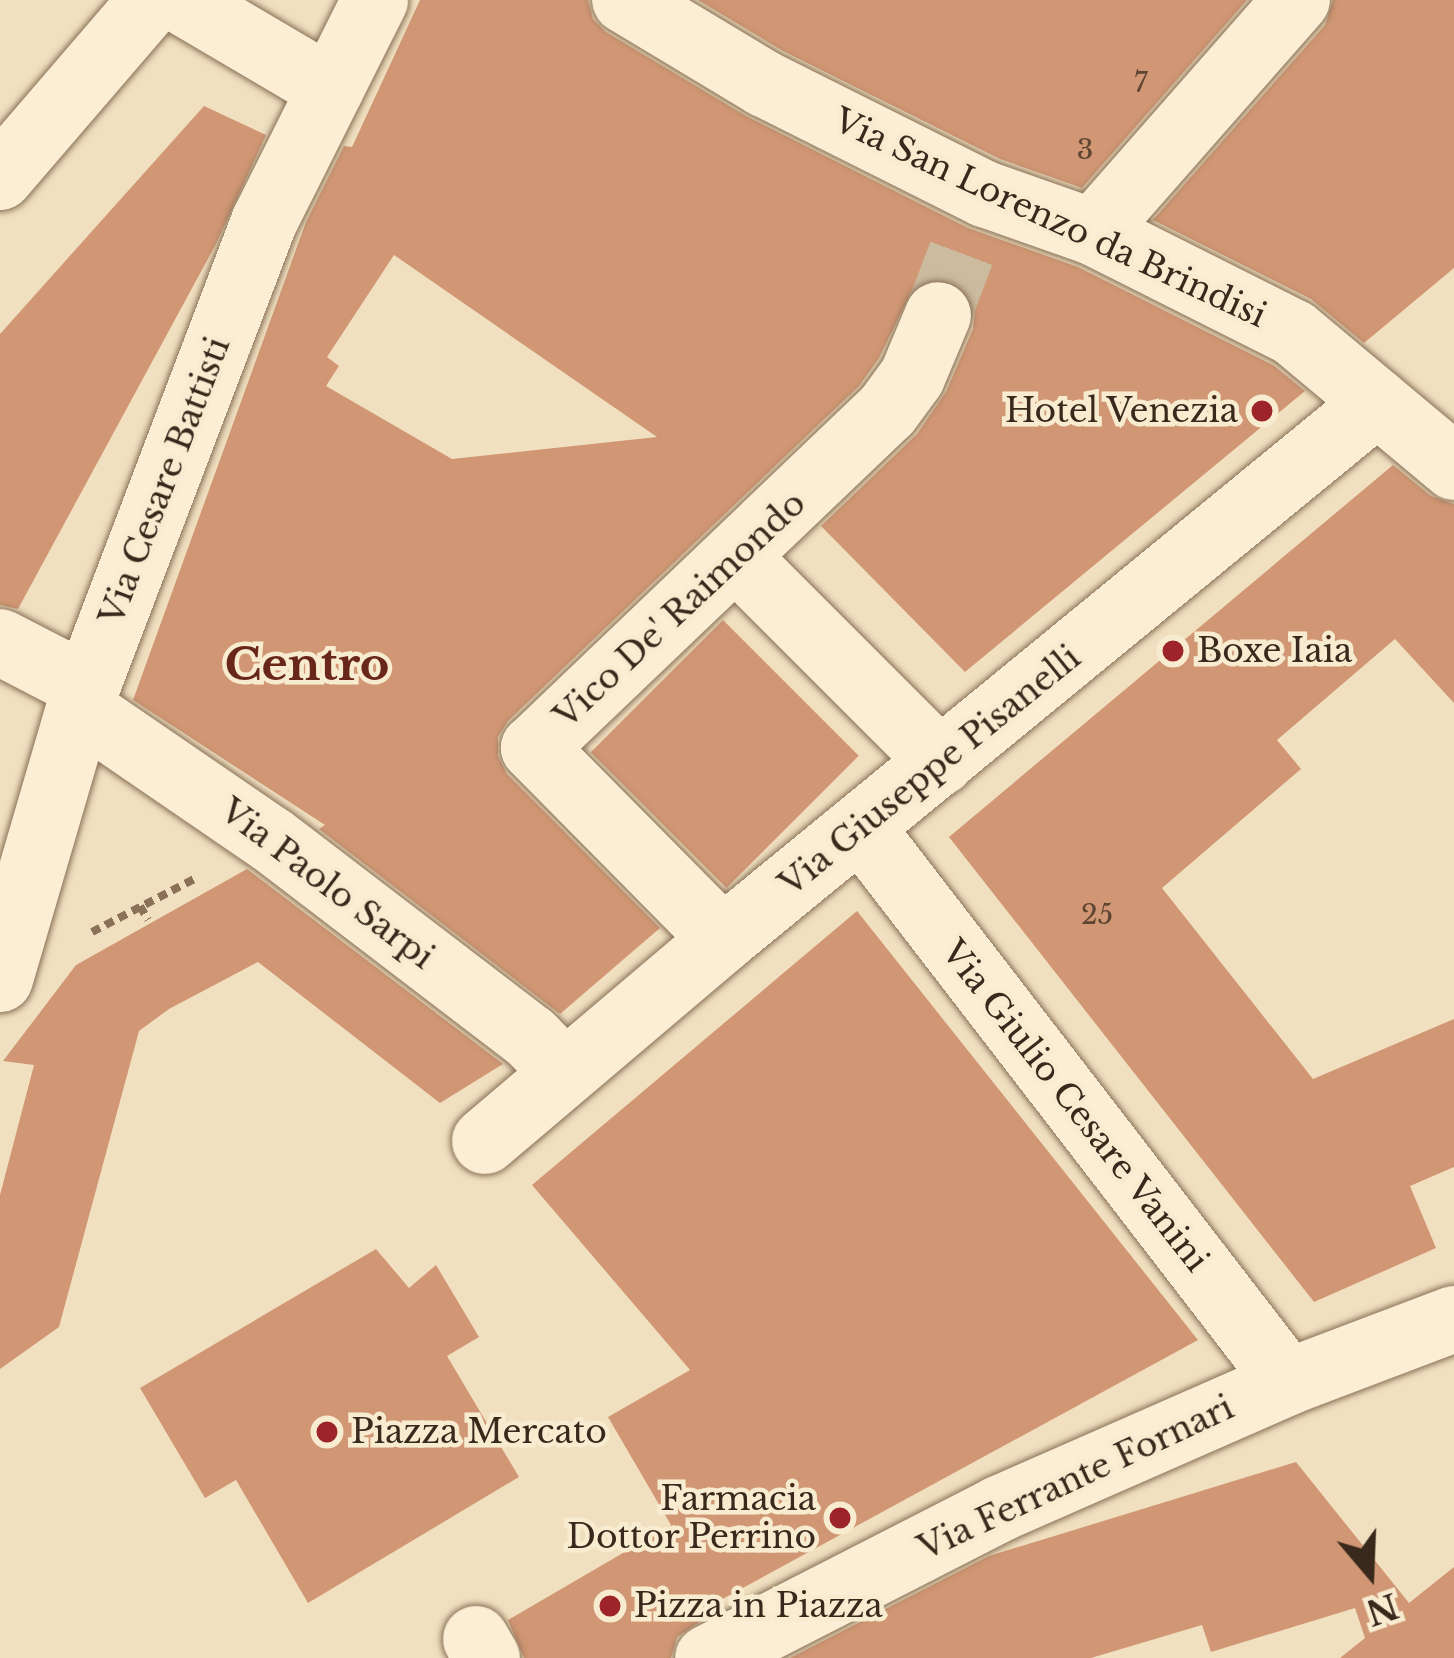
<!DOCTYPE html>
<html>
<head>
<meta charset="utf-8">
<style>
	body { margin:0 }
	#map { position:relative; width:1454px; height:1658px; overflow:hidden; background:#f0e0c0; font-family:"Libre Baskerville",serif }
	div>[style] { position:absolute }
	.building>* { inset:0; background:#d19774; transform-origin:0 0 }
	.minor-tunnel>* { height:66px; margin-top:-33px; transform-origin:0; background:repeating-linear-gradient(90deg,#cbbb9f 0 66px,transparent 0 99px) }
	.path>* { height:8px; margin-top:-4px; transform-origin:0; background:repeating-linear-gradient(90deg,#8a7157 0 9px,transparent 0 15px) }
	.roads { filter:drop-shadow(0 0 3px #8a7157) drop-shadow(0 0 3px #8a7157) }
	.minor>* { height:66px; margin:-33px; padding:0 33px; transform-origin:33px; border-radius:33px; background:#fbeed4 }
	.dots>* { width:33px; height:33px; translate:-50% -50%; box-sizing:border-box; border:6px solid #f7ebd0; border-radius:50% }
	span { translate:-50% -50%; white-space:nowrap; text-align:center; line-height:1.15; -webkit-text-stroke:9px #f7ebd0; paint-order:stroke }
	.number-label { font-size:27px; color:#5f4432 }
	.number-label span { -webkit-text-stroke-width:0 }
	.street-label { font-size:33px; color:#39291c }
	.poi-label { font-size:33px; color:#39291c }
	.right { translate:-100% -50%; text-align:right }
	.left { translate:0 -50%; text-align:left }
	.district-label { font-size:45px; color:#682719; font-weight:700 }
	.north { position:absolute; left:1310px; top:1514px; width:120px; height:120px; -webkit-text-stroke:9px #f7ebd0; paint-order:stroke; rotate:161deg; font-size:33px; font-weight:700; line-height:48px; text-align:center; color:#39291c }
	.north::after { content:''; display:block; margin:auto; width:42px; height:54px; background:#39291c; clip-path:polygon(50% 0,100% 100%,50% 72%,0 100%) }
</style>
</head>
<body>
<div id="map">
	<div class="building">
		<i style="clip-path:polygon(evenodd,420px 0,588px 0,593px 19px,606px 32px,746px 116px,968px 228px,1078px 267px,1273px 365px,1305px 391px,965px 672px,821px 526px,917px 434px,946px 392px,973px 329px,975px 309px,968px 293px,954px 281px,934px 278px,914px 286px,879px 358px,859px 386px,508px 721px,498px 737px,498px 756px,507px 774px,660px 928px,560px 1014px,319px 829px,325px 825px,133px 700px,306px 222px,344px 146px,352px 147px,420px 0,394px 255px,657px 437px,452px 459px,326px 386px,339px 366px,327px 357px,394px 255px)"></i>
		<i style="clip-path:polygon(698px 0,1247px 0,1082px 188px,1000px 159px,783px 51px)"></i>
		<i style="clip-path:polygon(1333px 0,1454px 0,1454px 268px,1364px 343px,1311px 299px,1153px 220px,1325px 25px)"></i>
		<i style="clip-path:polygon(204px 106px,266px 135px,216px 244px,18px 609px,0 605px,0 334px)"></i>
		<i style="clip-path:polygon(1393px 465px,1431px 496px,1454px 504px,1454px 703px,1395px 639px,1277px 740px,1301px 769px,1162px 888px,1313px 1079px,1454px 1019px,1454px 1167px,1410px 1186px,1436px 1248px,1314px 1302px,949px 837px)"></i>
		<i style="left:723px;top:620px;width:192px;height:187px;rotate:45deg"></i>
		<i style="clip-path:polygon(247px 869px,503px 1064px,440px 1103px,258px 962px,169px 1009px,139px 1031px,59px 1327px,0 1369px,0 1195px,34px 1065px,3px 1061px,76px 965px)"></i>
		<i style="clip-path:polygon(857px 911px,1198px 1340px,706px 1608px,710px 1615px,677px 1637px,671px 1658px,524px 1658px,508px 1620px,671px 1525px,608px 1417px,690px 1370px,532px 1185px)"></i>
		<i style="clip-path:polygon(376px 1249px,409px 1288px,436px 1265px,479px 1337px,447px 1356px,519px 1477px,308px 1603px,236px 1480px,205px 1498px,140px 1388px)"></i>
		<i style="clip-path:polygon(1296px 1462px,1409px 1603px,1454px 1567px,1454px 1658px,1340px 1658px,1365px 1638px,1355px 1608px,1211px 1652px,1202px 1625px,1091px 1658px,790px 1658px,989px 1556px)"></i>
	</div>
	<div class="minor-tunnel">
		<i style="left:938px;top:315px;width:88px;rotate:-69.3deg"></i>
	</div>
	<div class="path">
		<i style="left:140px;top:906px;width:16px;rotate:60deg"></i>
		<i style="left:92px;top:932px;width:117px;rotate:-27.4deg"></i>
	</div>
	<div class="roads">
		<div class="minor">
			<i style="left:180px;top:0;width:175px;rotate:30.5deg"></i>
			<i style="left:625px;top:0;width:163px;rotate:31deg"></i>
			<i style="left:765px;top:84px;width:246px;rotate:26.6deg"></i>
			<i style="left:985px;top:194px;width:114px;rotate:19.4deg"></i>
			<i style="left:1093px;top:232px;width:225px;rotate:26.7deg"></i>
			<i style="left:1294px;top:333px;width:209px;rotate:39.9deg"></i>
			<i style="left:0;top:177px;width:233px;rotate:-49.3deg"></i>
			<i style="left:1093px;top:232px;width:309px;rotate:-48.7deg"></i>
			<i style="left:738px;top:559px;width:287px;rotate:45deg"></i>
			<i style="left:0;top:642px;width:98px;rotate:27.3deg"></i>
			<i style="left:79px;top:708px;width:234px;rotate:34.4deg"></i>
			<i style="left:272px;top:840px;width:325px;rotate:37.4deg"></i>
			<i style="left:530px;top:1037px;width:50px;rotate:45.8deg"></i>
			<i style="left:862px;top:829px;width:698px;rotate:52.39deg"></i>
			<i style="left:723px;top:939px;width:269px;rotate:-134.7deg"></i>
			<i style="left:534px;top:748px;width:488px;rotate:-43.7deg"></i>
			<i style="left:887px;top:411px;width:42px;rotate:-53.7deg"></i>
			<i style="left:912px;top:377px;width:67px;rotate:-67.2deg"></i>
			<i style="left:0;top:979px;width:282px;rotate:-73.7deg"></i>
			<i style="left:79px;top:708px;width:520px;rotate:-69.16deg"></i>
			<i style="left:264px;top:222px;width:248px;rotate:-63.4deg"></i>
			<i style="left:485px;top:1141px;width:312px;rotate:-40.3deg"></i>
			<i style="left:723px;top:939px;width:846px;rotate:-39.34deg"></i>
			<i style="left:476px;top:1639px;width:22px;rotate:60deg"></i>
			<i style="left:708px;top:1658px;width:327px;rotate:-27.1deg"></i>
			<i style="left:999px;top:1509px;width:316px;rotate:-23.7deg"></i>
			<i style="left:1288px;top:1382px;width:178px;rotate:-20.8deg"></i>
		</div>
	</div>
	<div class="dots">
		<i style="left:1262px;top:411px;background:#9d2429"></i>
		<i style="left:1173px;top:651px;background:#9d2429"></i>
		<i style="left:327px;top:1432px;background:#9d2429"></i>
		<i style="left:840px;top:1518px;background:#9d2429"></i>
		<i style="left:610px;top:1606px;background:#9d2429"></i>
	</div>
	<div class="number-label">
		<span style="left:1141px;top:83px">7</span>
		<span style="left:1085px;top:150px">3</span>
		<span style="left:1097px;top:915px">25</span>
	</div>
	<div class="street-label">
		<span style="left:1050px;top:218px;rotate:25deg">Via San Lorenzo da Brindisi</span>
		<span style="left:165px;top:481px;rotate:-69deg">Via Cesare Battisti</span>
		<span style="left:680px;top:610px;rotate:-43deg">Vico De' Raimondo</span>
		<span style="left:930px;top:771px;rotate:-39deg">Via Giuseppe Pisanelli</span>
		<span style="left:327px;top:884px;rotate:37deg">Via Paolo Sarpi</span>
		<span style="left:1075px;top:1106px;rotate:52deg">Via Giulio Cesare Vanini</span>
		<span style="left:1076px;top:1478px;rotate:-25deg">Via Ferrante Fornari</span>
	</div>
	<div class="poi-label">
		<span class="right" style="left:1238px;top:411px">Hotel Venezia</span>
		<span class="left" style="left:1197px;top:651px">Boxe Iaia</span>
		<span class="left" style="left:351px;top:1432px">Piazza Mercato</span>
		<span class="right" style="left:816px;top:1518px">Farmacia<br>Dottor Perrino</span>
		<span class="left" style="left:634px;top:1606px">Pizza in Piazza</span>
	</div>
	<div class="district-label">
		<span style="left:307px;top:665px">Centro</span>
	</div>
	<div class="north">N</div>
</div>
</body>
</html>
